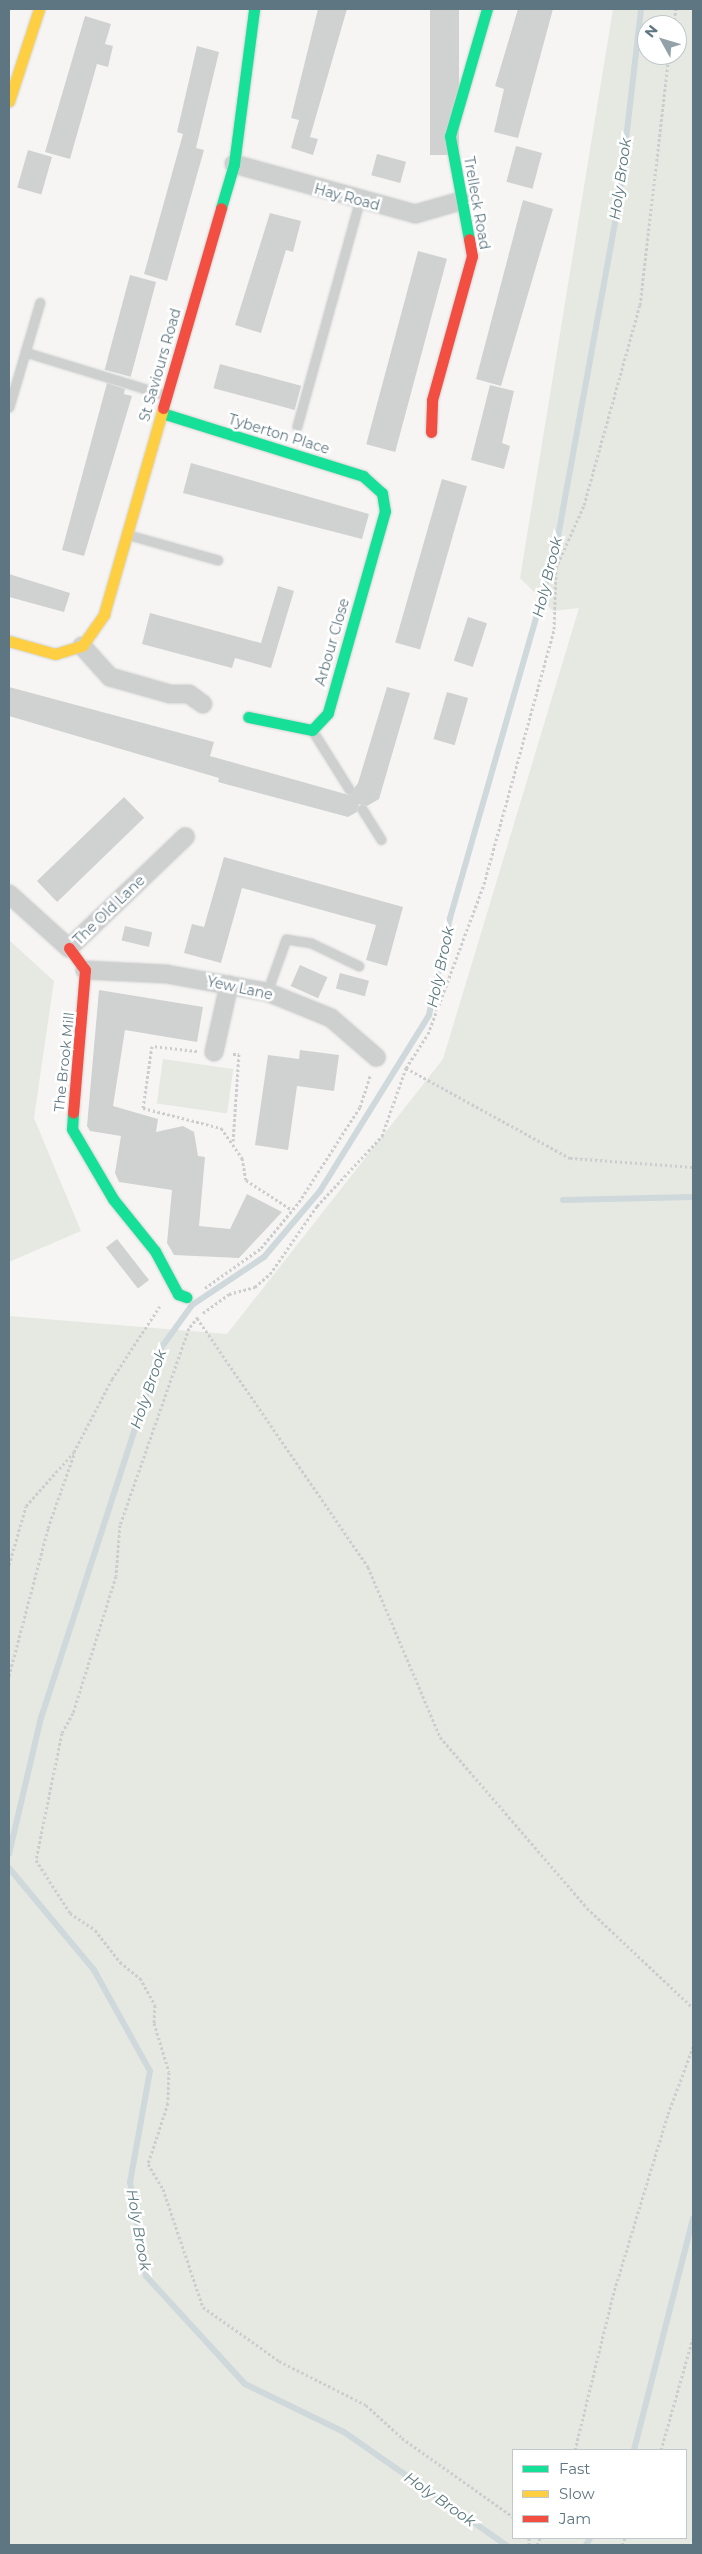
<!DOCTYPE html>
<html>
<head>
<meta charset="utf-8">
<style>
	body { margin:0 }
	#map { position:relative; width:702px; height:2554px; overflow:hidden; background:#f6f5f4; font-family:Montserrat,sans-serif }
	div>[style] { position:absolute }
	.green>* { inset:0; background:#e6e9e2; transform-origin:0 0 }
	.stream>* { height:6px; margin:-3px; padding:0 3px; transform-origin:3px; border-radius:3px; background:#cfd8db }
	.building>* { inset:0; background:#d0d2d2; transform-origin:0 0 }
	.path>* { height:3px; margin-top:-1.5px; transform-origin:0; background:repeating-linear-gradient(90deg,#cccdce 0 2.5px,transparent 0 5px) }
	.roads { filter:drop-shadow(0 0 1px #d2d3d3) drop-shadow(0 0 1px #d2d3d3) }
	.lane>* { height:9px; margin:-4.5px; padding:0 4.5px; transform-origin:4.5px; border-radius:4.5px; background:#cecfcf }
	.street>* { height:18px; margin:-9px; padding:0 9px; transform-origin:9px; border-radius:9px; background:#cecfcf }
	.fast>* { height:11px; margin:-5.5px; padding:0 5.5px; transform-origin:5.5px; border-radius:5.5px; background:#16e098 }
	.slow>* { height:11px; margin:-5.5px; padding:0 5.5px; transform-origin:5.5px; border-radius:5.5px; background:#ffcf43 }
	.jam>* { height:11px; margin:-5.5px; padding:0 5.5px; transform-origin:5.5px; border-radius:5.5px; background:#f24e42 }
	span { translate:-50% -50%; white-space:nowrap; text-align:center; line-height:1.15; -webkit-text-stroke:5px #fff; paint-order:stroke }
	.street-label { font-size:14px; color:#5e7681 }
	.water-label { font-size:15px; color:#59777c; font-style:italic }
	.frame { position:absolute; inset:0; border:10px solid #5e7681; pointer-events:none }
	.legend { position:absolute; left:512px; top:2449px; width:175px; height:90px; box-sizing:border-box; background:#fff; border:1px solid #bfc8cd; margin:0; padding:6px 9px; list-style:none; font-size:15px; color:#5e7681 }
	.legend li { display:flex; align-items:center; gap:10px; height:25px }
	.legend b { width:25px; border:1px solid #bfc8cd }
	.north { position:absolute; left:637px; top:15px; width:50px; height:50px; box-sizing:border-box; background:#fff; border:1px solid #bfc8cd; border-radius:50%; rotate:309deg; font-size:14px; font-weight:700; line-height:20px; text-align:center; color:#5e7681 }
	.north::after { content:''; display:block; margin:auto; width:18px; height:22px; background:#93a2a9; clip-path:polygon(50% 0,100% 100%,50% 72%,0 100%) }
</style>
</head>
<body>
<div id="map">
	<div class="green">
		<i style="clip-path:polygon(evenodd,613px 9px,693px 9px,693px 2540px,690px 2545px,9px 2545px,9px 1316px,227px 1334px,443px 1059px,579px 608px,553px 611px,520px 578px,613px 9px,647px 25px,677px 25px,677px 55px,647px 55px,647px 25px,613px 9px,513px 2450px,686px 2450px,686px 2538px,513px 2538px,513px 2450px)"></i>
		<i style="clip-path:polygon(9px 940px,54px 981px,34px 1118px,81px 1231px,9px 1262px)"></i>
		<i style="left:163px;top:1059px;width:71px;height:45px;rotate:8deg"></i>
	</div>
	<div class="stream">
		<i style="left:563px;top:1200px;width:130px;rotate:-1.3deg"></i>
		<i style="left:9px;top:1854px;width:140px;rotate:-76.8deg"></i>
		<i style="left:41px;top:1718px;width:389px;rotate:-72deg"></i>
		<i style="left:161px;top:1348px;width:53px;rotate:-54.2deg"></i>
		<i style="left:192px;top:1305px;width:87px;rotate:-33.7deg"></i>
		<i style="left:264px;top:1257px;width:87px;rotate:-49.7deg"></i>
		<i style="left:320px;top:1191px;width:207px;rotate:-58.2deg"></i>
		<i style="left:429px;top:1015px;width:99px;rotate:-77.8deg"></i>
		<i style="left:450px;top:918px;width:380px;rotate:-74deg"></i>
		<i style="left:555px;top:553px;width:359px;rotate:-79.7deg"></i>
		<i style="left:619px;top:200px;width:192px;rotate:-83.4deg"></i>
		<i style="left:9px;top:1868px;width:133px;rotate:50.2deg"></i>
		<i style="left:94px;top:1970px;width:115px;rotate:61deg"></i>
		<i style="left:150px;top:2071px;width:113px;rotate:100.2deg"></i>
		<i style="left:130px;top:2182px;width:95px;rotate:80.3deg"></i>
		<i style="left:146px;top:2276px;width:147px;rotate:47.5deg"></i>
		<i style="left:245px;top:2384px;width:110px;rotate:25.9deg"></i>
		<i style="left:344px;top:2432px;width:198px;rotate:34.9deg"></i>
		<i style="left:634px;top:2450px;width:239px;rotate:-75.7deg"></i>
		<i style="left:586px;top:2545px;width:8px;rotate:-60deg"></i>
	</div>
	<div class="building">
		<i style="clip-path:polygon(318px 9px,347px 9px,310px 137px,318px 139px,313px 155px,291px 148px,299px 120px,291px 118px)"></i>
		<i style="left:430px;top:9px;width:29px;height:146px"></i>
		<i style="clip-path:polygon(518px 9px,553px 9px,518px 138px,494px 132px,504px 89px,495px 86px)"></i>
		<i style="clip-path:polygon(85px 16px,111px 24px,105px 44px,113px 46px,108px 67px,97px 64px,70px 159px,45px 152px)"></i>
		<i style="clip-path:polygon(197px 46px,219px 52px,196px 148px,204px 150px,167px 281px,144px 274px,183px 134px,177px 132px)"></i>
		<i style="left:516px;top:146px;width:27px;height:37px;rotate:15deg"></i>
		<i style="left:28px;top:150px;width:25px;height:39px;rotate:16deg"></i>
		<i style="left:377px;top:154px;width:30px;height:22px;rotate:15deg"></i>
		<i style="clip-path:polygon(523px 200px,553px 209px,501px 386px,476px 379px)"></i>
		<i style="clip-path:polygon(270px 213px,301px 221px,293px 252px,286px 250px,261px 333px,235px 325px)"></i>
		<i style="left:418px;top:251px;width:30px;height:200px;rotate:15deg"></i>
		<i style="left:130px;top:275px;width:27px;height:98px;rotate:15deg"></i>
		<i style="left:220px;top:364px;width:84px;height:25px;rotate:15deg"></i>
		<i style="clip-path:polygon(107px 383px,125px 389px,124px 394px,132px 396px,84px 556px,62px 550px)"></i>
		<i style="clip-path:polygon(490px 385px,514px 391px,502px 443px,510px 446px,504px 469px,471px 460px)"></i>
		<i style="clip-path:polygon(191px 463px,369px 514px,362px 539px,183px 493px)"></i>
		<i style="left:442px;top:479px;width:26px;height:170px;rotate:16deg"></i>
		<i style="clip-path:polygon(9px 574px,70px 593px,64px 612px,9px 597px)"></i>
		<i style="clip-path:polygon(278px 586px,294px 591px,271px 668px,235px 658px,232px 668px,142px 644px,150px 613px,261px 643px)"></i>
		<i style="left:468px;top:617px;width:20px;height:46px;rotate:18deg"></i>
		<i style="clip-path:polygon(9px 687px,214px 742px,210px 756px,349px 795px,358px 783px,387px 687px,410px 693px,379px 799px,367px 806px,359px 804px,357px 812px,348px 817px,218px 782px,219px 778px,9px 716px)"></i>
		<i style="left:447px;top:692px;width:22px;height:49px;rotate:16deg"></i>
		<i style="left:124px;top:797px;width:29px;height:121px;rotate:46deg"></i>
		<i style="clip-path:polygon(224px 857px,403px 907px,387px 966px,366px 960px,376px 925px,242px 888px,221px 963px,184px 953px,192px 924px,204px 927px)"></i>
		<i style="left:125px;top:926px;width:28px;height:15px;rotate:13deg"></i>
		<i style="left:300px;top:965px;width:30px;height:23px;rotate:24deg"></i>
		<i style="left:340px;top:973px;width:30px;height:16px;rotate:15deg"></i>
		<i style="clip-path:polygon(99px 990px,203px 1007px,197px 1042px,125px 1030px,113px 1106px,158px 1119px,156px 1132px,183px 1126px,194px 1132px,198px 1156px,205px 1157px,199px 1226px,230px 1229px,247px 1194px,282px 1212px,239px 1258px,174px 1255px,167px 1243px,172px 1190px,119px 1182px,115px 1173px,121px 1136px,90px 1131px,87px 1126px)"></i>
		<i style="clip-path:polygon(300px 1050px,339px 1055px,334px 1091px,297px 1086px,288px 1150px,255px 1145px,268px 1055px,299px 1059px)"></i>
		<i style="left:117px;top:1239px;width:52px;height:14px;rotate:52deg"></i>
	</div>
	<div class="path">
		<i style="left:673px;top:25px;width:16px;rotate:-79deg"></i>
		<i style="left:197px;top:1051px;width:45px;rotate:-173.7deg"></i>
		<i style="left:152px;top:1046px;width:63px;rotate:98.3deg"></i>
		<i style="left:143px;top:1108px;width:81px;rotate:14.4deg"></i>
		<i style="left:221px;top:1128px;width:37px;rotate:55deg"></i>
		<i style="left:242px;top:1158px;width:22px;rotate:80deg"></i>
		<i style="left:246px;top:1180px;width:55px;rotate:33.1deg"></i>
		<i style="left:233px;top:1054px;width:6px"></i>
		<i style="left:239px;top:1054px;width:87px;rotate:93.9deg"></i>
		<i style="left:406px;top:1068px;width:187px;rotate:28.8deg"></i>
		<i style="left:570px;top:1158px;width:123px;rotate:4.2deg"></i>
		<i style="left:205px;top:1288px;width:69px;rotate:-35.5deg"></i>
		<i style="left:261px;top:1248px;width:60px;rotate:-50.4deg"></i>
		<i style="left:299px;top:1202px;width:113px;rotate:-57.3deg"></i>
		<i style="left:360px;top:1107px;width:35px;rotate:-72deg"></i>
		<i style="left:203px;top:1313px;width:32px;rotate:-36deg"></i>
		<i style="left:229px;top:1294px;width:27px;rotate:-15deg"></i>
		<i style="left:255px;top:1287px;width:20px;rotate:-41deg"></i>
		<i style="left:270px;top:1274px;width:83px;rotate:-55.3deg"></i>
		<i style="left:317px;top:1206px;width:96px;rotate:-47.1deg"></i>
		<i style="left:382px;top:1136px;width:72px;rotate:-70.6deg"></i>
		<i style="left:406px;top:1068px;width:40px;rotate:-57.1deg"></i>
		<i style="left:428px;top:1034px;width:160px;rotate:-69.5deg"></i>
		<i style="left:484px;top:884px;width:264px;rotate:-74.6deg"></i>
		<i style="left:554px;top:629px;width:61px;rotate:-88.1deg"></i>
		<i style="left:556px;top:568px;width:69px;rotate:-66deg"></i>
		<i style="left:584px;top:505px;width:208px;rotate:-74.4deg"></i>
		<i style="left:640px;top:305px;width:252px;rotate:-83.4deg"></i>
		<i style="left:198px;top:1317px;width:14px;rotate:129deg"></i>
		<i style="left:189px;top:1328px;width:209px;rotate:109.3deg"></i>
		<i style="left:120px;top:1525px;width:51px;rotate:94.5deg"></i>
		<i style="left:116px;top:1576px;width:144px;rotate:107.4deg"></i>
		<i style="left:73px;top:1713px;width:23px;rotate:119deg"></i>
		<i style="left:62px;top:1733px;width:130px;rotate:101.6deg"></i>
		<i style="left:36px;top:1860px;width:63px;rotate:57.3deg"></i>
		<i style="left:70px;top:1913px;width:30px;rotate:34deg"></i>
		<i style="left:95px;top:1930px;width:41px;rotate:52deg"></i>
		<i style="left:120px;top:1962px;width:26px;rotate:39deg"></i>
		<i style="left:140px;top:1978px;width:31px;rotate:61deg"></i>
		<i style="left:155px;top:2005px;width:18px;rotate:93deg"></i>
		<i style="left:154px;top:2023px;width:51px;rotate:73deg"></i>
		<i style="left:169px;top:2072px;width:31px;rotate:92deg"></i>
		<i style="left:168px;top:2103px;width:64px;rotate:108.2deg"></i>
		<i style="left:148px;top:2164px;width:29px;rotate:59deg"></i>
		<i style="left:163px;top:2189px;width:125px;rotate:71.3deg"></i>
		<i style="left:203px;top:2307px;width:93px;rotate:35.4deg"></i>
		<i style="left:279px;top:2361px;width:97px;rotate:26.8deg"></i>
		<i style="left:366px;top:2405px;width:49px;rotate:42.5deg"></i>
		<i style="left:402px;top:2438px;width:136px;rotate:35.4deg"></i>
		<i style="left:197px;top:1318px;width:302px;rotate:55.5deg"></i>
		<i style="left:368px;top:1567px;width:185px;rotate:67deg"></i>
		<i style="left:440px;top:1737px;width:225px;rotate:49.3deg"></i>
		<i style="left:587px;top:1908px;width:146px;rotate:43.3deg"></i>
		<i style="left:9px;top:1565px;width:61px;rotate:-73.9deg"></i>
		<i style="left:26px;top:1506px;width:72px;rotate:-48.4deg"></i>
		<i style="left:74px;top:1452px;width:82px;rotate:-62.5deg"></i>
		<i style="left:112px;top:1379px;width:87px;rotate:-56.7deg"></i>
		<i style="left:9px;top:1676px;width:153px;rotate:-75.2deg"></i>
		<i style="left:48px;top:1528px;width:78px;rotate:-70.6deg"></i>
		<i style="left:575px;top:2450px;width:160px;rotate:-76.2deg"></i>
		<i style="left:613px;top:2295px;width:189px;rotate:-73.1deg"></i>
		<i style="left:668px;top:2114px;width:72px;rotate:-69.5deg"></i>
		<i style="left:661px;top:2450px;width:116px;rotate:-74.1deg"></i>
		<i style="left:529px;top:2545px;width:7px;rotate:-90deg"></i>
		<i style="left:537px;top:2545px;width:8px;rotate:-67deg"></i>
		<i style="left:622px;top:2545px;width:8px;rotate:-67deg"></i>
	</div>
	<div class="roads">
		<div class="lane">
			<i style="left:25px;top:352px;width:147px;rotate:17deg"></i>
			<i style="left:9px;top:407px;width:109px;rotate:-73.6deg"></i>
			<i style="left:297px;top:426px;width:232px;rotate:-74.5deg"></i>
			<i style="left:129px;top:535px;width:92px;rotate:15.7deg"></i>
			<i style="left:312px;top:730px;width:70px;rotate:57.9deg"></i>
			<i style="left:362px;top:809px;width:36px;rotate:58deg"></i>
			<i style="left:267px;top:992px;width:56px;rotate:-70.3deg"></i>
			<i style="left:286px;top:939px;width:25px;rotate:9deg"></i>
			<i style="left:311px;top:943px;width:53px;rotate:25.6deg"></i>
		</div>
		<div class="street">
			<i style="left:234px;top:164px;width:188px;rotate:15.4deg"></i>
			<i style="left:415px;top:214px;width:48px;rotate:-15.8deg"></i>
			<i style="left:82px;top:646px;width:42px;rotate:47.9deg"></i>
			<i style="left:110px;top:677px;width:62px;rotate:15.8deg"></i>
			<i style="left:170px;top:694px;width:19px"></i>
			<i style="left:189px;top:694px;width:17px;rotate:36deg"></i>
			<i style="left:9px;top:894px;width:81px;rotate:42deg"></i>
			<i style="left:69px;top:948px;width:161px;rotate:-43.7deg"></i>
			<i style="left:85px;top:970px;width:81px;rotate:2.8deg"></i>
			<i style="left:166px;top:974px;width:103px;rotate:10.1deg"></i>
			<i style="left:267px;top:992px;width:69px;rotate:22.1deg"></i>
			<i style="left:331px;top:1018px;width:60px;rotate:40.9deg"></i>
			<i style="left:214px;top:1052px;width:69px;rotate:-77.4deg"></i>
		</div>
		<div class="fast">
			<i style="left:221px;top:208px;width:46px;rotate:-73.5deg"></i>
			<i style="left:234px;top:164px;width:156px;rotate:-82.6deg"></i>
			<i style="left:469px;top:239px;width:105px;rotate:-100.5deg"></i>
			<i style="left:450px;top:136px;width:132px;rotate:-73.8deg"></i>
			<i style="left:162px;top:413px;width:211px;rotate:17.4deg"></i>
			<i style="left:363px;top:476px;width:25px;rotate:42deg"></i>
			<i style="left:382px;top:493px;width:18px;rotate:81deg"></i>
			<i style="left:385px;top:511px;width:210px;rotate:105.8deg"></i>
			<i style="left:328px;top:713px;width:23px;rotate:133deg"></i>
			<i style="left:312px;top:730px;width:65px;rotate:-168.5deg"></i>
			<i style="left:73px;top:1112px;width:17px;rotate:93deg"></i>
			<i style="left:72px;top:1129px;width:81px;rotate:59.6deg"></i>
			<i style="left:113px;top:1199px;width:67px;rotate:51.1deg"></i>
			<i style="left:155px;top:1251px;width:49px;rotate:61.9deg"></i>
			<i style="left:178px;top:1294px;width:9px;rotate:21deg"></i>
		</div>
		<div class="slow">
			<i style="left:9px;top:101px;width:97px;rotate:-71.9deg"></i>
			<i style="left:9px;top:641px;width:48px;rotate:15.8deg"></i>
			<i style="left:55px;top:654px;width:28px;rotate:-17deg"></i>
			<i style="left:82px;top:646px;width:39px;rotate:-55deg"></i>
			<i style="left:104px;top:614px;width:214px;rotate:-74deg"></i>
		</div>
		<div class="jam">
			<i style="left:163px;top:408px;width:208px;rotate:-73.8deg"></i>
			<i style="left:431px;top:432px;width:32px;rotate:-88deg"></i>
			<i style="left:432px;top:400px;width:149px;rotate:-74.5deg"></i>
			<i style="left:472px;top:256px;width:17px;rotate:-100deg"></i>
			<i style="left:69px;top:948px;width:27px;rotate:54deg"></i>
			<i style="left:85px;top:970px;width:143px;rotate:94.8deg"></i>
		</div>
	</div>
	<div class="street-label">
		<span style="left:347px;top:197px;rotate:15deg">Hay Road</span>
		<span style="left:477px;top:203px;rotate:80deg">Trelleck Road</span>
		<span style="left:160px;top:365px;rotate:-74deg">St Saviours Road</span>
		<span style="left:279px;top:434px;rotate:17deg">Tyberton Place</span>
		<span style="left:332px;top:642px;rotate:-74deg">Arbour Close</span>
		<span style="left:109px;top:910px;rotate:-44deg">The Old Lane</span>
		<span style="left:240px;top:988px;rotate:12deg">Yew Lane</span>
		<span style="left:64px;top:1062px;rotate:-84deg">The Brook Mill</span>
	</div>
	<div class="water-label">
		<span style="left:620px;top:179px;rotate:-82deg">Holy Brook</span>
		<span style="left:547px;top:577px;rotate:-76deg">Holy Brook</span>
		<span style="left:440px;top:967px;rotate:-78deg">Holy Brook</span>
		<span style="left:148px;top:1389px;rotate:-71deg">Holy Brook</span>
		<span style="left:139px;top:2230px;rotate:80deg">Holy Brook</span>
		<span style="left:440px;top:2499px;rotate:35deg">Holy Brook</span>
	</div>
	<div class="frame"></div>
	<ul class="legend">
	<li><b style="height:6px;background:#16e098"></b>Fast</li>
	<li><b style="height:6px;background:#ffcf43"></b>Slow</li>
	<li><b style="height:6px;background:#f24e42"></b>Jam</li>
	</ul>
	<div class="north">N</div>
</div>
</body>
</html>
